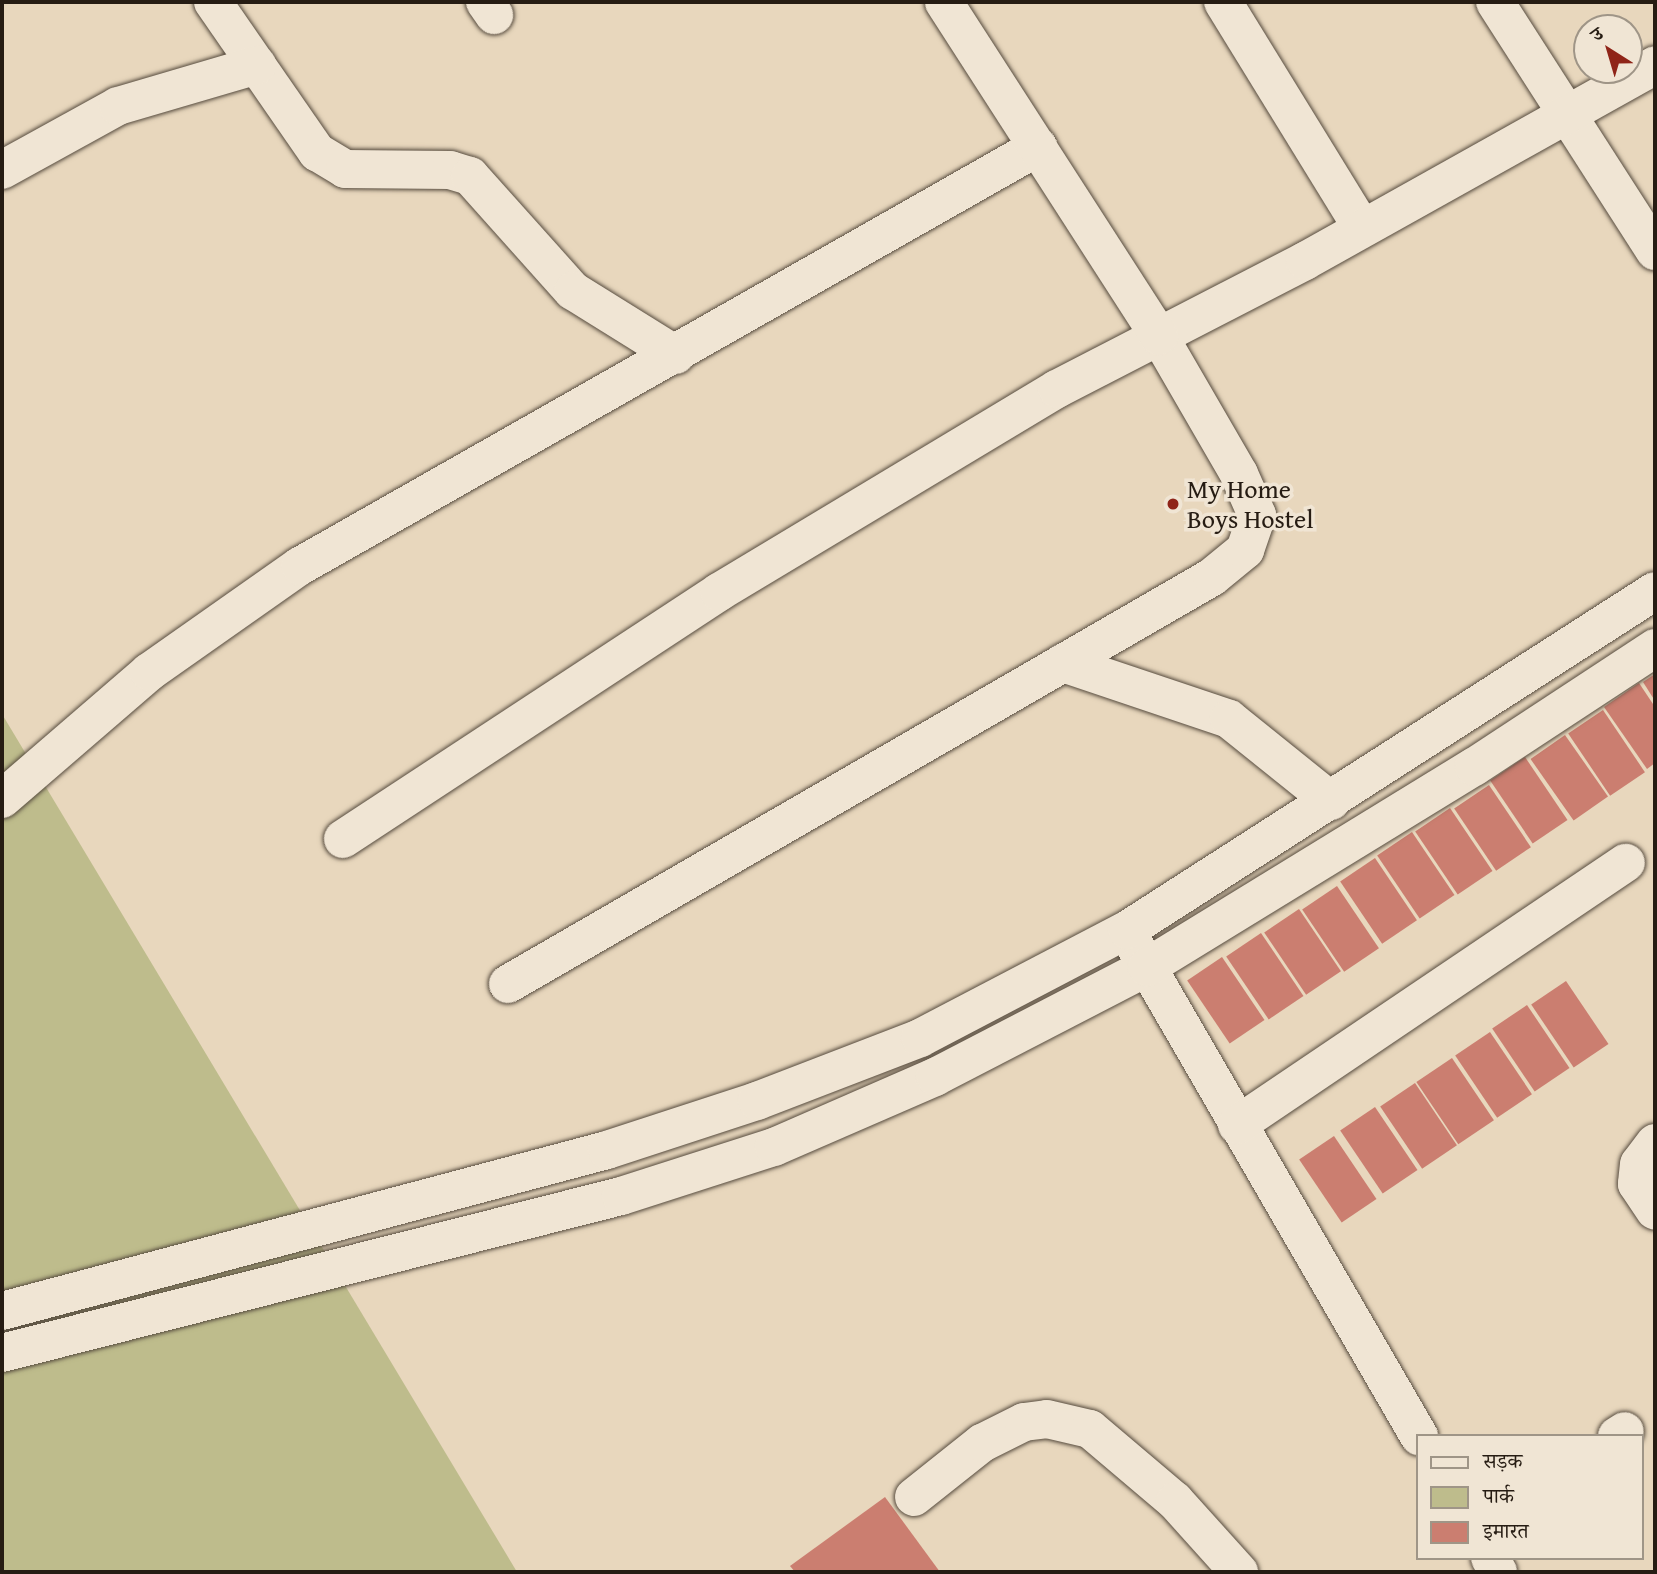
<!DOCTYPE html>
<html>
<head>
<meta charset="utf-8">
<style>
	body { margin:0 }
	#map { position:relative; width:1657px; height:1574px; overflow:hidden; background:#e8d7bd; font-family:"Gentium Book Plus","Noto Serif Devanagari",serif }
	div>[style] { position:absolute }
	.green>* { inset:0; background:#bebc8c }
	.building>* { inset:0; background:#cb7e70; transform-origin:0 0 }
	.roads { filter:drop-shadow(0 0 2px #564b3e) drop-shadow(0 0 2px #564b3e) }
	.minor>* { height:38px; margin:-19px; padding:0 19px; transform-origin:19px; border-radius:19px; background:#f0e5d4 }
	.dots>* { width:19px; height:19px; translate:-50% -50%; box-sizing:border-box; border:4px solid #f0e5d4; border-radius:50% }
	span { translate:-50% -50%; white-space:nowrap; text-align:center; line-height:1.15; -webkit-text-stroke:7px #f0e5d4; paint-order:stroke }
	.poi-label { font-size:26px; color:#261c13 }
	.left { translate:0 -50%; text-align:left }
	.frame { position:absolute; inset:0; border:4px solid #261c13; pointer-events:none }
	.legend { position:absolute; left:1416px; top:1434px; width:228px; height:126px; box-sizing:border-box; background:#f0e5d4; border:2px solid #9f9587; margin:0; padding:9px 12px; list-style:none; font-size:21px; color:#261c13 }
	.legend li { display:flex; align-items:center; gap:14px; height:35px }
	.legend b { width:35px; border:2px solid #9f9587 }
	.north { position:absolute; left:1573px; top:14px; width:70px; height:70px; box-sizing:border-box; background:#f0e5d4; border:2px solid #9f9587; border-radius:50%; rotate:323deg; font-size:19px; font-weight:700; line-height:28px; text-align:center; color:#261c13 }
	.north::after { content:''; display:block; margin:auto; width:24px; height:32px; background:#8f2418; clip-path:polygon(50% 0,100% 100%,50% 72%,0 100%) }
</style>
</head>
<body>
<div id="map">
	<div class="green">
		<i style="clip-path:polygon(2px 714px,517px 1572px,2px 1572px)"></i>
	</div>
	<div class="building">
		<i style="clip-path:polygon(1655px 674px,1655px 701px,1643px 682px)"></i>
		<i style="clip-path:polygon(1639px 683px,1655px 707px,1655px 763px,1647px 769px,1604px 707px)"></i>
		<i style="left:1603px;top:710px;width:75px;height:42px;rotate:56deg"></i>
		<i style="left:1565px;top:735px;width:75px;height:42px;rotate:55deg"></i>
		<i style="left:1525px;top:757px;width:76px;height:42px;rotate:56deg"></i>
		<i style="left:1489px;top:785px;width:75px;height:42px;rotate:56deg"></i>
		<i style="left:1450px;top:808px;width:76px;height:42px;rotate:56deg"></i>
		<i style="left:1412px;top:832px;width:76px;height:42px;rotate:56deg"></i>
		<i style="left:1375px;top:858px;width:75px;height:42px;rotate:56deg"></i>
		<i style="left:1337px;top:886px;width:75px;height:42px;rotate:56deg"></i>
		<i style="left:1299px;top:909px;width:75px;height:42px;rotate:56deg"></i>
		<i style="left:1261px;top:933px;width:76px;height:42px;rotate:56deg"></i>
		<i style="left:1222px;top:957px;width:76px;height:42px;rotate:56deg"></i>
		<i style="left:1566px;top:981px;width:76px;height:42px;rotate:56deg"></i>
		<i style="left:1527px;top:1005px;width:76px;height:42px;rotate:56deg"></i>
		<i style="left:1490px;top:1032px;width:75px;height:42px;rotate:56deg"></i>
		<i style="left:1452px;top:1058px;width:75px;height:43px;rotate:56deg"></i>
		<i style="left:1415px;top:1083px;width:75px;height:42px;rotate:56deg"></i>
		<i style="left:1375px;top:1107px;width:76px;height:42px;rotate:56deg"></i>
		<i style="left:1334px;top:1136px;width:76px;height:42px;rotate:56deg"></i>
		<i style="clip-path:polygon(885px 1497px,940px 1572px,795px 1572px,790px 1566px)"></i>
	</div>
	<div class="roads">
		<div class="minor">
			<i style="left:213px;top:2px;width:183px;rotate:55.3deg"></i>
			<i style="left:317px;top:152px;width:33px;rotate:31deg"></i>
			<i style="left:345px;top:169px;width:105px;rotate:0.5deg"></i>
			<i style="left:450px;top:170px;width:21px;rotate:17deg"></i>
			<i style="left:470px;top:176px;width:154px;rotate:48.2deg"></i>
			<i style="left:573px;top:291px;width:121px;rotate:31.9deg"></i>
			<i style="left:485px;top:2px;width:16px;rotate:55deg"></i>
			<i style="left:1223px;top:2px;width:265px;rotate:58.4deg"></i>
			<i style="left:1495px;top:2px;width:296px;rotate:57.3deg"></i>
			<i style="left:2px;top:170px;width:132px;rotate:-28.9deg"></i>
			<i style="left:118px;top:106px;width:145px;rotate:-16.4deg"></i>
			<i style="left:1063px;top:663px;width:175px;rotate:18.6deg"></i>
			<i style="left:1229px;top:719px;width:131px;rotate:38.8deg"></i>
			<i style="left:2px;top:799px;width:194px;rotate:-40.8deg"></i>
			<i style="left:149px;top:672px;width:184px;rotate:-35.1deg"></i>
			<i style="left:300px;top:566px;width:849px;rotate:-29.59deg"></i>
			<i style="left:343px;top:839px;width:450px;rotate:-33.3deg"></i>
			<i style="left:719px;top:592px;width:394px;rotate:-31deg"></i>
			<i style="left:1057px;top:389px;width:279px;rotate:-27.3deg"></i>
			<i style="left:1305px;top:261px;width:401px;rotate:-29.2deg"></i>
			<i style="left:1134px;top:944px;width:569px;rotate:59.92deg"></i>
			<i style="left:508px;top:984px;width:813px;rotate:-30.03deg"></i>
			<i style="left:1212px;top:577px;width:43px;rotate:-39.3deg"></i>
			<i style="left:1245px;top:550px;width:37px;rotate:-71deg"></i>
			<i style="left:1257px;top:515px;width:45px;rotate:-113.7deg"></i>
			<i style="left:1239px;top:474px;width:160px;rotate:-120.1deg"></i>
			<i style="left:1159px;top:336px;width:397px;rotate:-122.8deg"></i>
			<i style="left:1237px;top:1125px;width:469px;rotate:-34deg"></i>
			<i style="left:1655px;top:1143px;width:26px;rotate:127deg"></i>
			<i style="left:1639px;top:1164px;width:20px;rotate:96deg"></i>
			<i style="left:1637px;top:1184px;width:32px;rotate:56deg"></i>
			<i style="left:2px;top:1311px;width:626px;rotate:-14.9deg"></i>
			<i style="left:607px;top:1150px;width:158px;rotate:-18.1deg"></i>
			<i style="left:757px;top:1101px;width:175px;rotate:-21.1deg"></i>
			<i style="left:920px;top:1038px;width:233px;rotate:-27.6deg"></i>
			<i style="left:1127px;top:930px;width:627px;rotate:-32.7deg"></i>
			<i style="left:2px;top:1353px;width:639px;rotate:-14.23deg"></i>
			<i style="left:621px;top:1196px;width:161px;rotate:-17.8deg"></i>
			<i style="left:774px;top:1147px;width:176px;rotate:-23.5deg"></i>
			<i style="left:935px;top:1077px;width:239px;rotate:-27.4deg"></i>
			<i style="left:1147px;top:967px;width:383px;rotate:-31.5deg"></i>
			<i style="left:1474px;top:767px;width:217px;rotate:-33.3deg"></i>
			<i style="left:1617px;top:1436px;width:9px;rotate:-32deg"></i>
			<i style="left:914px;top:1497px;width:87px;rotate:-38.5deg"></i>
			<i style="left:982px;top:1443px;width:47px;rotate:-26.6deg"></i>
			<i style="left:1024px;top:1422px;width:23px;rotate:-7deg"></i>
			<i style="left:1047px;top:1419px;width:44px;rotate:13.1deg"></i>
			<i style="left:1090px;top:1429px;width:111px;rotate:40.3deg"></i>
			<i style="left:1175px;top:1501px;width:96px;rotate:48deg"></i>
			<i style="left:1490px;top:1558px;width:16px;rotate:60deg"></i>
		</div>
	</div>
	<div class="dots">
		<i style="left:1173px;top:504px;background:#8f2418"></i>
	</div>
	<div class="poi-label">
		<span class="left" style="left:1187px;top:504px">My Home<br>Boys Hostel</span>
	</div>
	<div class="frame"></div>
	<ul class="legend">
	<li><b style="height:9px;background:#f0e5d4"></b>सड़क</li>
	<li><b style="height:19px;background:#bebc8c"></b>पार्क</li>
	<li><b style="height:19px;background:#cb7e70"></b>इमारत</li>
	</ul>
	<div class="north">उ</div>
</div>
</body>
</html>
